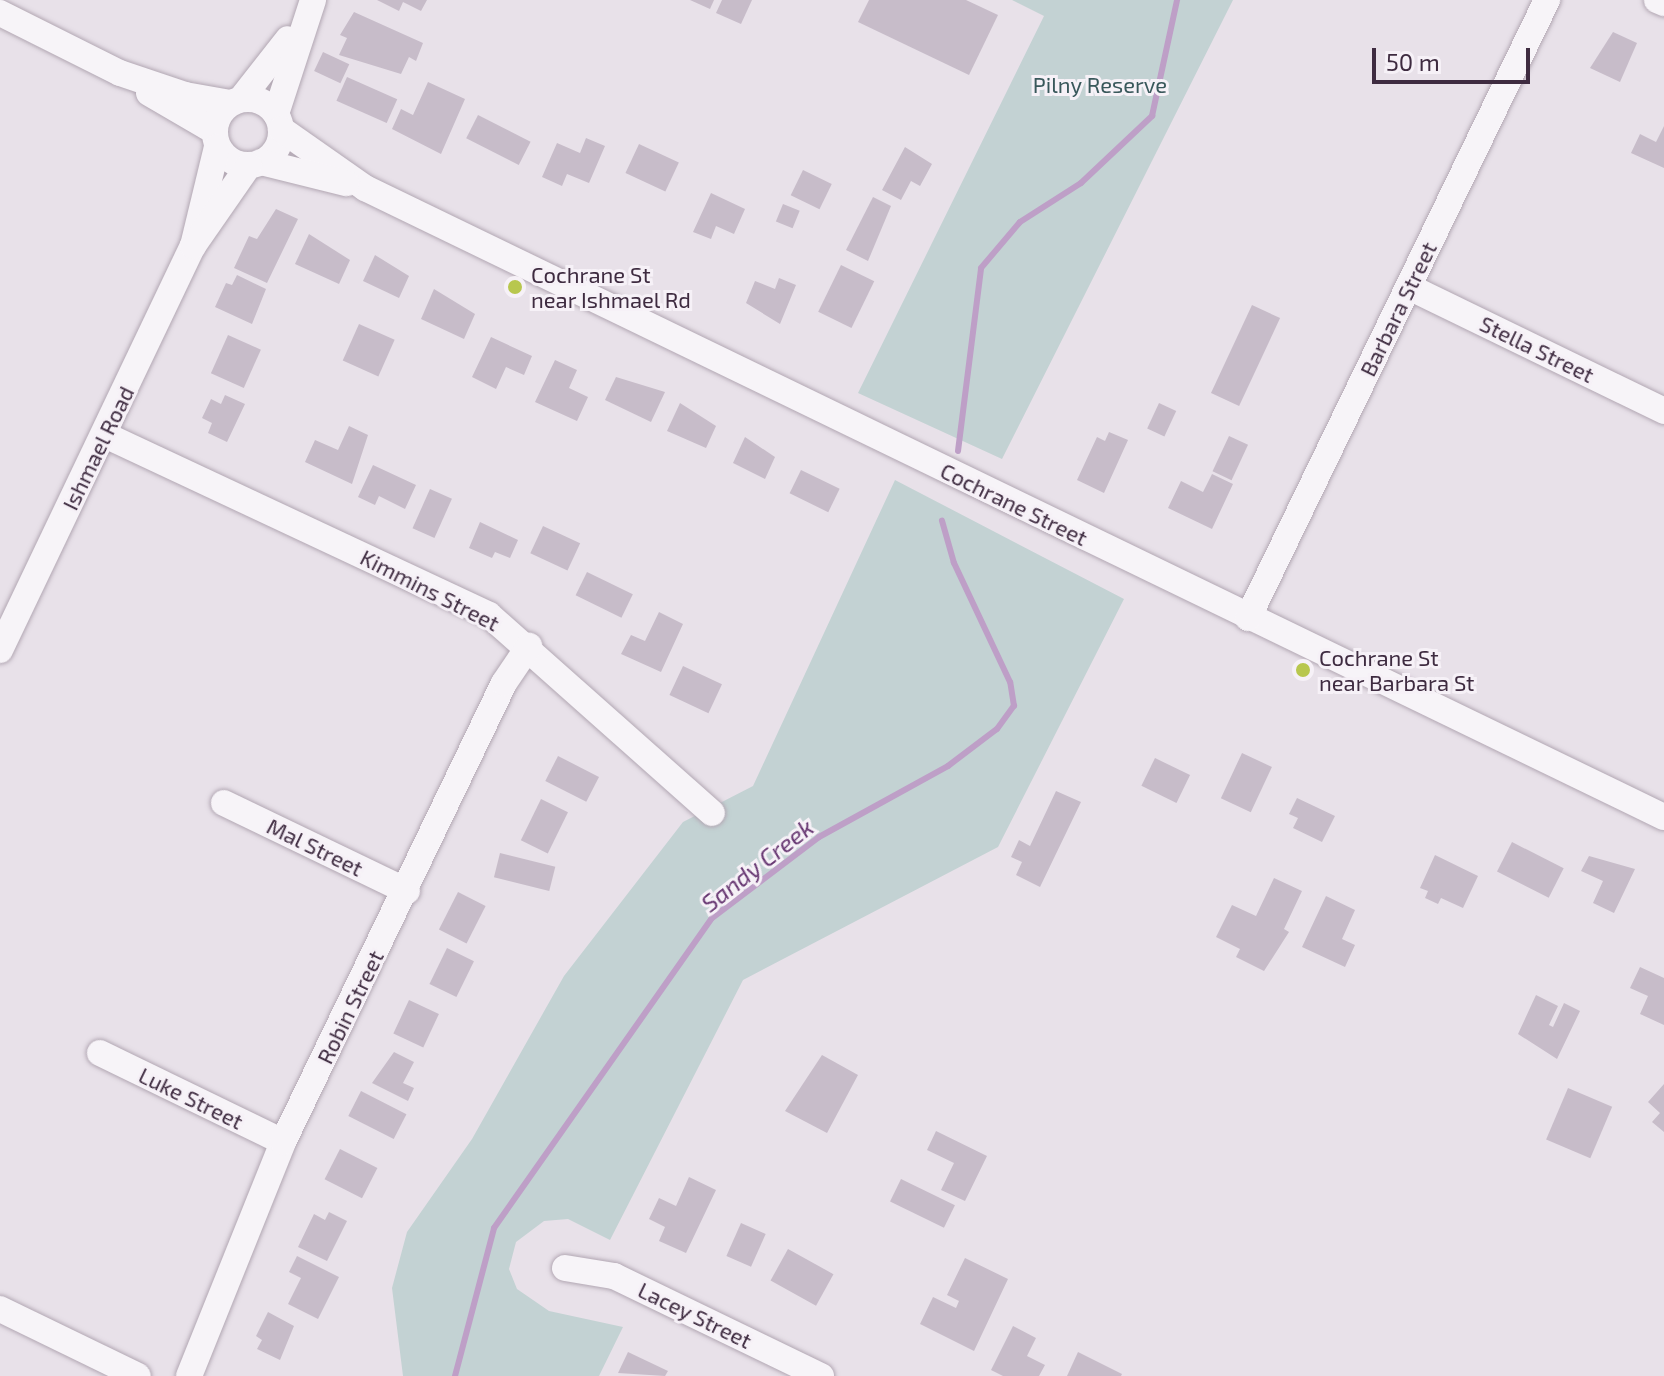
<!DOCTYPE html>
<html>
<head>
<meta charset="utf-8">
<style>
	body { margin:0 }
	#map { position:relative; width:1664px; height:1376px; overflow:hidden; background:#e8e1e9; font-family:"Exo 2",sans-serif }
	div>[style] { position:absolute }
	.green>* { inset:0; background:#c3d2d3 }
	.stream>* { height:6px; margin:-3px; padding:0 3px; transform-origin:3px; border-radius:3px; background:#be9fc7 }
	.building>* { inset:0; background:#c7bcc9; transform-origin:0 0 }
	.roads { filter:drop-shadow(0 0 2px #b2a7b3) drop-shadow(0 0 2px #b2a7b3) }
	.minor>* { height:26px; margin:-13px; padding:0 13px; transform-origin:13px; border-radius:13px; background:#f7f4f8 }
	.minor>.ring { margin:-13px; padding:0; box-sizing:content-box; background:none; border:26px solid #f7f4f8; border-radius:50% }
	.dots>* { width:22px; height:22px; translate:-50% -50%; box-sizing:border-box; border:4px solid #f6f1f7; border-radius:50% }
	span { translate:-50% -50%; white-space:nowrap; text-align:center; line-height:1.15; -webkit-text-stroke:6px #f6f1f7; paint-order:stroke }
	.park-label { font-size:22px; color:#39585b }
	.poi-label { font-size:22px; color:#3e2b40 }
	.left { translate:0 -50%; text-align:left }
	.street-label { font-size:22px; color:#3e2b40 }
	.water-label { font-size:24px; color:#673772; font-style:italic }
	.scale { position:absolute; left:1372px; top:48px; width:158px; height:36px; box-sizing:border-box; border:4px solid #3e2b40; border-top:0; padding-left:10px; font-size:24px; line-height:28px; white-space:nowrap; color:#3e2b40; -webkit-text-stroke:6px #f6f1f7; paint-order:stroke }
</style>
</head>
<body>
<div id="map">
	<div class="green">
		<i style="clip-path:polygon(1012px 0,1233px 0,1002px 459px,858px 393px,1044px 16px)"></i>
		<i style="clip-path:polygon(895px 480px,1124px 599px,998px 847px,743px 980px,610px 1240px,568px 1219px,544px 1221px,516px 1242px,509px 1269px,517px 1289px,549px 1311px,623px 1327px,599px 1376px,403px 1376px,392px 1288px,407px 1232px,472px 1139px,564px 976px,683px 822px,753px 786px)"></i>
	</div>
	<div class="stream">
		<i style="left:958px;top:451px;width:184px;rotate:-82.8deg"></i>
		<i style="left:981px;top:268px;width:60px;rotate:-49.7deg"></i>
		<i style="left:1020px;top:222px;width:72px;rotate:-32.6deg"></i>
		<i style="left:1081px;top:183px;width:98px;rotate:-43.3deg"></i>
		<i style="left:1152px;top:116px;width:119px;rotate:-77.8deg"></i>
		<i style="left:455px;top:1376px;width:153px;rotate:-75.2deg"></i>
		<i style="left:494px;top:1228px;width:379px;rotate:-54.9deg"></i>
		<i style="left:712px;top:918px;width:134px;rotate:-37.1deg"></i>
		<i style="left:819px;top:837px;width:147px;rotate:-28.8deg"></i>
		<i style="left:948px;top:766px;width:61px;rotate:-37.1deg"></i>
		<i style="left:997px;top:729px;width:29px;rotate:-54deg"></i>
		<i style="left:1014px;top:706px;width:24px;rotate:-99deg"></i>
		<i style="left:1010px;top:682px;width:132px;rotate:-115.2deg"></i>
		<i style="left:954px;top:563px;width:44px;rotate:-105.9deg"></i>
	</div>
	<div class="building">
		<i style="clip-path:polygon(377px 0,427px 0,421px 11px,403px 2px,399px 11px)"></i>
		<i style="clip-path:polygon(690px 0,714px 0,710px 9px)"></i>
		<i style="clip-path:polygon(722px 0,752px 0,741px 24px,716px 13px)"></i>
		<i style="clip-path:polygon(869px 0,966px 0,998px 15px,969px 75px,858px 22px)"></i>
		<i style="clip-path:polygon(354px 12px,423px 43px,416px 61px,409px 57px,401px 74px,339px 55px,347px 38px,340px 35px)"></i>
		<i style="clip-path:polygon(1613px 32px,1637px 43px,1620px 82px,1590px 68px)"></i>
		<i style="left:323px;top:52px;width:29px;height:21px;rotate:25deg"></i>
		<i style="left:347px;top:77px;width:55px;height:26px;rotate:24deg"></i>
		<i style="clip-path:polygon(428px 82px,465px 99px,441px 154px,392px 129px,401px 109px,413px 115px)"></i>
		<i style="left:478px;top:115px;width:59px;height:26px;rotate:27deg"></i>
		<i style="clip-path:polygon(1664px 126px,1664px 168px,1631px 153px,1640px 134px,1656px 142px)"></i>
		<i style="clip-path:polygon(586px 138px,605px 146px,589px 183px,567px 174px,562px 186px,542px 177px,557px 143px,580px 153px)"></i>
		<i style="left:639px;top:144px;width:44px;height:32px;rotate:25deg"></i>
		<i style="clip-path:polygon(905px 147px,932px 164px,920px 186px,911px 181px,901px 200px,882px 190px)"></i>
		<i style="left:803px;top:170px;width:32px;height:28px;rotate:26deg"></i>
		<i style="clip-path:polygon(711px 193px,745px 209px,734px 234px,716px 226px,711px 239px,693px 232px)"></i>
		<i style="clip-path:polygon(873px 197px,891px 206px,868px 261px,846px 250px)"></i>
		<i style="left:783px;top:204px;width:18px;height:19px;rotate:22deg"></i>
		<i style="clip-path:polygon(276px 209px,298px 219px,267px 283px,234px 268px,249px 236px,257px 239px)"></i>
		<i style="clip-path:polygon(309px 234px,350px 260px,339px 284px,295px 264px)"></i>
		<i style="clip-path:polygon(375px 255px,409px 276px,399px 298px,363px 281px)"></i>
		<i style="left:841px;top:265px;width:37px;height:52px;rotate:26deg"></i>
		<i style="clip-path:polygon(237px 275px,266px 289px,252px 324px,215px 307px,226px 283px,232px 285px)"></i>
		<i style="clip-path:polygon(779px 278px,796px 285px,780px 324px,746px 303px,755px 281px,775px 289px)"></i>
		<i style="clip-path:polygon(434px 289px,475px 314px,464px 339px,421px 319px)"></i>
		<i style="left:1252px;top:305px;width:31px;height:97px;rotate:25deg"></i>
		<i style="left:359px;top:324px;width:39px;height:40px;rotate:24deg"></i>
		<i style="left:228px;top:335px;width:36px;height:42px;rotate:24deg"></i>
		<i style="clip-path:polygon(491px 337px,532px 356px,524px 375px,506px 367px,496px 389px,472px 377px)"></i>
		<i style="clip-path:polygon(555px 360px,577px 370px,569px 388px,588px 397px,577px 421px,535px 402px)"></i>
		<i style="clip-path:polygon(616px 377px,665px 392px,651px 422px,605px 400px)"></i>
		<i style="clip-path:polygon(225px 395px,245px 404px,227px 442px,208px 433px,212px 423px,202px 418px,211px 399px,221px 404px)"></i>
		<i style="clip-path:polygon(680px 403px,716px 426px,706px 448px,667px 431px)"></i>
		<i style="left:1159px;top:403px;width:19px;height:28px;rotate:25deg"></i>
		<i style="clip-path:polygon(349px 426px,368px 435px,352px 484px,305px 462px,315px 440px,338px 450px)"></i>
		<i style="clip-path:polygon(1109px 432px,1128px 440px,1104px 493px,1077px 480px,1097px 437px,1105px 441px)"></i>
		<i style="left:1229px;top:436px;width:21px;height:39px;rotate:25deg"></i>
		<i style="clip-path:polygon(745px 437px,775px 457px,765px 479px,733px 463px)"></i>
		<i style="clip-path:polygon(373px 465px,416px 485px,405px 509px,379px 496px,375px 505px,358px 497px)"></i>
		<i style="left:801px;top:470px;width:43px;height:26px;rotate:26deg"></i>
		<i style="clip-path:polygon(1212px 474px,1233px 484px,1212px 529px,1168px 508px,1181px 481px,1203px 492px)"></i>
		<i style="left:430px;top:489px;width:24px;height:43px;rotate:24deg"></i>
		<i style="clip-path:polygon(480px 522px,518px 540px,510px 558px,495px 552px,492px 558px,469px 548px)"></i>
		<i style="left:543px;top:526px;width:41px;height:30px;rotate:25deg"></i>
		<i style="left:587px;top:572px;width:51px;height:26px;rotate:26deg"></i>
		<i style="clip-path:polygon(659px 612px,683px 624px,661px 672px,621px 654px,631px 635px,645px 641px)"></i>
		<i style="left:683px;top:666px;width:43px;height:32px;rotate:25deg"></i>
		<i style="left:1242px;top:753px;width:33px;height:50px;rotate:25deg"></i>
		<i style="left:558px;top:756px;width:46px;height:28px;rotate:27deg"></i>
		<i style="left:1155px;top:758px;width:39px;height:31px;rotate:26deg"></i>
		<i style="clip-path:polygon(1056px 791px,1081px 802px,1040px 887px,1016px 875px,1022px 862px,1011px 857px,1019px 840px,1030px 846px)"></i>
		<i style="clip-path:polygon(1297px 798px,1335px 816px,1322px 842px,1293px 828px,1298px 818px,1289px 814px)"></i>
		<i style="left:541px;top:799px;width:30px;height:46px;rotate:26deg"></i>
		<i style="left:1512px;top:842px;width:58px;height:33px;rotate:27deg"></i>
		<i style="left:500px;top:853px;width:57px;height:25px;rotate:14deg"></i>
		<i style="clip-path:polygon(1435px 855px,1478px 876px,1463px 908px,1441px 898px,1438px 904px,1425px 898px,1428px 891px,1420px 888px)"></i>
		<i style="clip-path:polygon(1589px 856px,1635px 869px,1614px 913px,1593px 903px,1603px 881px,1581px 871px)"></i>
		<i style="clip-path:polygon(1274px 878px,1302px 891px,1284px 929px,1289px 932px,1264px 971px,1236px 957px,1240px 949px,1216px 937px,1232px 905px,1256px 916px)"></i>
		<i style="left:458px;top:892px;width:31px;height:42px;rotate:27deg"></i>
		<i style="clip-path:polygon(1326px 896px,1355px 910px,1342px 939px,1355px 945px,1345px 967px,1302px 947px)"></i>
		<i style="left:447px;top:948px;width:30px;height:40px;rotate:26deg"></i>
		<i style="clip-path:polygon(1640px 967px,1664px 978px,1664px 1025px,1640px 1014px,1648px 996px,1630px 988px)"></i>
		<i style="clip-path:polygon(1536px 995px,1558px 1006px,1549px 1025px,1553px 1027px,1564px 1003px,1580px 1011px,1557px 1059px,1518px 1034px)"></i>
		<i style="left:409px;top:1000px;width:33px;height:37px;rotate:25deg"></i>
		<i style="clip-path:polygon(394px 1052px,414px 1062px,403px 1083px,414px 1088px,408px 1101px,372px 1083px)"></i>
		<i style="clip-path:polygon(822px 1055px,858px 1075px,827px 1133px,785px 1111px)"></i>
		<i style="clip-path:polygon(1664px 1084px,1664px 1132px,1652px 1122px,1660px 1113px,1648px 1102px)"></i>
		<i style="left:1568px;top:1088px;width:48px;height:56px;rotate:23deg"></i>
		<i style="left:361px;top:1091px;width:51px;height:28px;rotate:27deg"></i>
		<i style="clip-path:polygon(936px 1131px,987px 1156px,965px 1201px,941px 1190px,954px 1163px,927px 1150px)"></i>
		<i style="left:340px;top:1149px;width:42px;height:34px;rotate:27deg"></i>
		<i style="clip-path:polygon(689px 1177px,716px 1190px,686px 1253px,659px 1241px,665px 1227px,649px 1219px,659px 1198px,676px 1206px)"></i>
		<i style="left:901px;top:1179px;width:60px;height:25px;rotate:26deg"></i>
		<i style="clip-path:polygon(329px 1212px,347px 1221px,327px 1261px,298px 1247px,314px 1214px,325px 1220px)"></i>
		<i style="left:741px;top:1223px;width:27px;height:36px;rotate:24deg"></i>
		<i style="left:788px;top:1249px;width:52px;height:36px;rotate:29deg"></i>
		<i style="clip-path:polygon(297px 1256px,339px 1277px,318px 1319px,288px 1304px,301px 1278px,289px 1272px)"></i>
		<i style="clip-path:polygon(965px 1258px,1008px 1279px,974px 1351px,920px 1324px,933px 1297px,956px 1308px,959px 1301px,947px 1295px)"></i>
		<i style="clip-path:polygon(268px 1312px,294px 1326px,280px 1360px,257px 1349px,262px 1340px,256px 1336px)"></i>
		<i style="clip-path:polygon(1013px 1326px,1036px 1338px,1027px 1356px,1045px 1365px,1039px 1376px,1003px 1376px,991px 1370px)"></i>
		<i style="clip-path:polygon(628px 1352px,668px 1371px,665px 1376px,618px 1373px)"></i>
		<i style="clip-path:polygon(1078px 1352px,1122px 1374px,1121px 1376px,1067px 1376px)"></i>
	</div>
	<div class="roads">
		<div class="minor">
			<i style="left:1657px;top:0;width:8px;rotate:23deg"></i>
			<i style="left:0;top:13px;width:134px;rotate:26.6deg"></i>
			<i style="left:120px;top:73px;width:69px;rotate:18.7deg"></i>
			<i style="left:185px;top:95px;width:46px;rotate:10.1deg"></i>
			<i style="left:149px;top:93px;width:75px;rotate:30.3deg"></i>
			<i class="ring" style="left:215px;top:99px;width:40px;height:40px"></i>
			<i style="left:241px;top:99px;width:76px;rotate:-51.9deg"></i>
			<i style="left:276px;top:114px;width:120px;rotate:-72deg"></i>
			<i style="left:281px;top:129px;width:103px;rotate:35.1deg"></i>
			<i style="left:365px;top:188px;width:1443px;rotate:25.84deg"></i>
			<i style="left:261px;top:162px;width:88px;rotate:13.9deg"></i>
			<i style="left:193px;top:246px;width:102px;rotate:-76.4deg"></i>
			<i style="left:1409px;top:287px;width:284px;rotate:25.9deg"></i>
			<i style="left:105px;top:435px;width:424px;rotate:25.1deg"></i>
			<i style="left:489px;top:615px;width:298px;rotate:41.6deg"></i>
			<i style="left:1248px;top:618px;width:687px;rotate:-64.18deg"></i>
			<i style="left:0;top:650px;width:448px;rotate:-64.5deg"></i>
			<i style="left:193px;top:246px;width:98px;rotate:-55.3deg"></i>
			<i style="left:224px;top:803px;width:203px;rotate:25.7deg"></i>
			<i style="left:100px;top:1053px;width:203px;rotate:25.9deg"></i>
			<i style="left:565px;top:1268px;width:50px;rotate:9.3deg"></i>
			<i style="left:614px;top:1276px;width:230px;rotate:25.8deg"></i>
			<i style="left:0;top:1309px;width:153px;rotate:25.9deg"></i>
			<i style="left:189px;top:1376px;width:252px;rotate:-68.1deg"></i>
			<i style="left:283px;top:1142px;width:509px;rotate:-64.29deg"></i>
			<i style="left:504px;top:683px;width:45px;rotate:-56deg"></i>
		</div>
	</div>
	<div class="dots">
		<i style="left:515px;top:287px;background:#b8c74e"></i>
		<i style="left:1303px;top:670px;background:#b8c74e"></i>
	</div>
	<div class="park-label">
		<span style="left:1100px;top:85px">Pilny Reserve</span>
	</div>
	<div class="poi-label">
		<span class="left" style="left:531px;top:287px">Cochrane St<br>near Ishmael Rd</span>
		<span class="left" style="left:1319px;top:670px">Cochrane St<br>near Barbara St</span>
	</div>
	<div class="street-label">
		<span style="left:1398px;top:309px;rotate:-64deg">Barbara Street</span>
		<span style="left:1537px;top:349px;rotate:26deg">Stella Street</span>
		<span style="left:98px;top:448px;rotate:-64deg">Ishmael Road</span>
		<span style="left:1014px;top:504px;rotate:26deg">Cochrane Street</span>
		<span style="left:430px;top:590px;rotate:27deg">Kimmins Street</span>
		<span style="left:315px;top:847px;rotate:26deg">Mal Street</span>
		<span style="left:350px;top:1007px;rotate:-64deg">Robin Street</span>
		<span style="left:191px;top:1098px;rotate:26deg">Luke Street</span>
		<span style="left:695px;top:1315px;rotate:26deg">Lacey Street</span>
	</div>
	<div class="water-label">
		<span style="left:757px;top:865px;rotate:-38deg">Sandy Creek</span>
	</div>
	<div class="scale">50 m</div>
</div>
</body>
</html>
